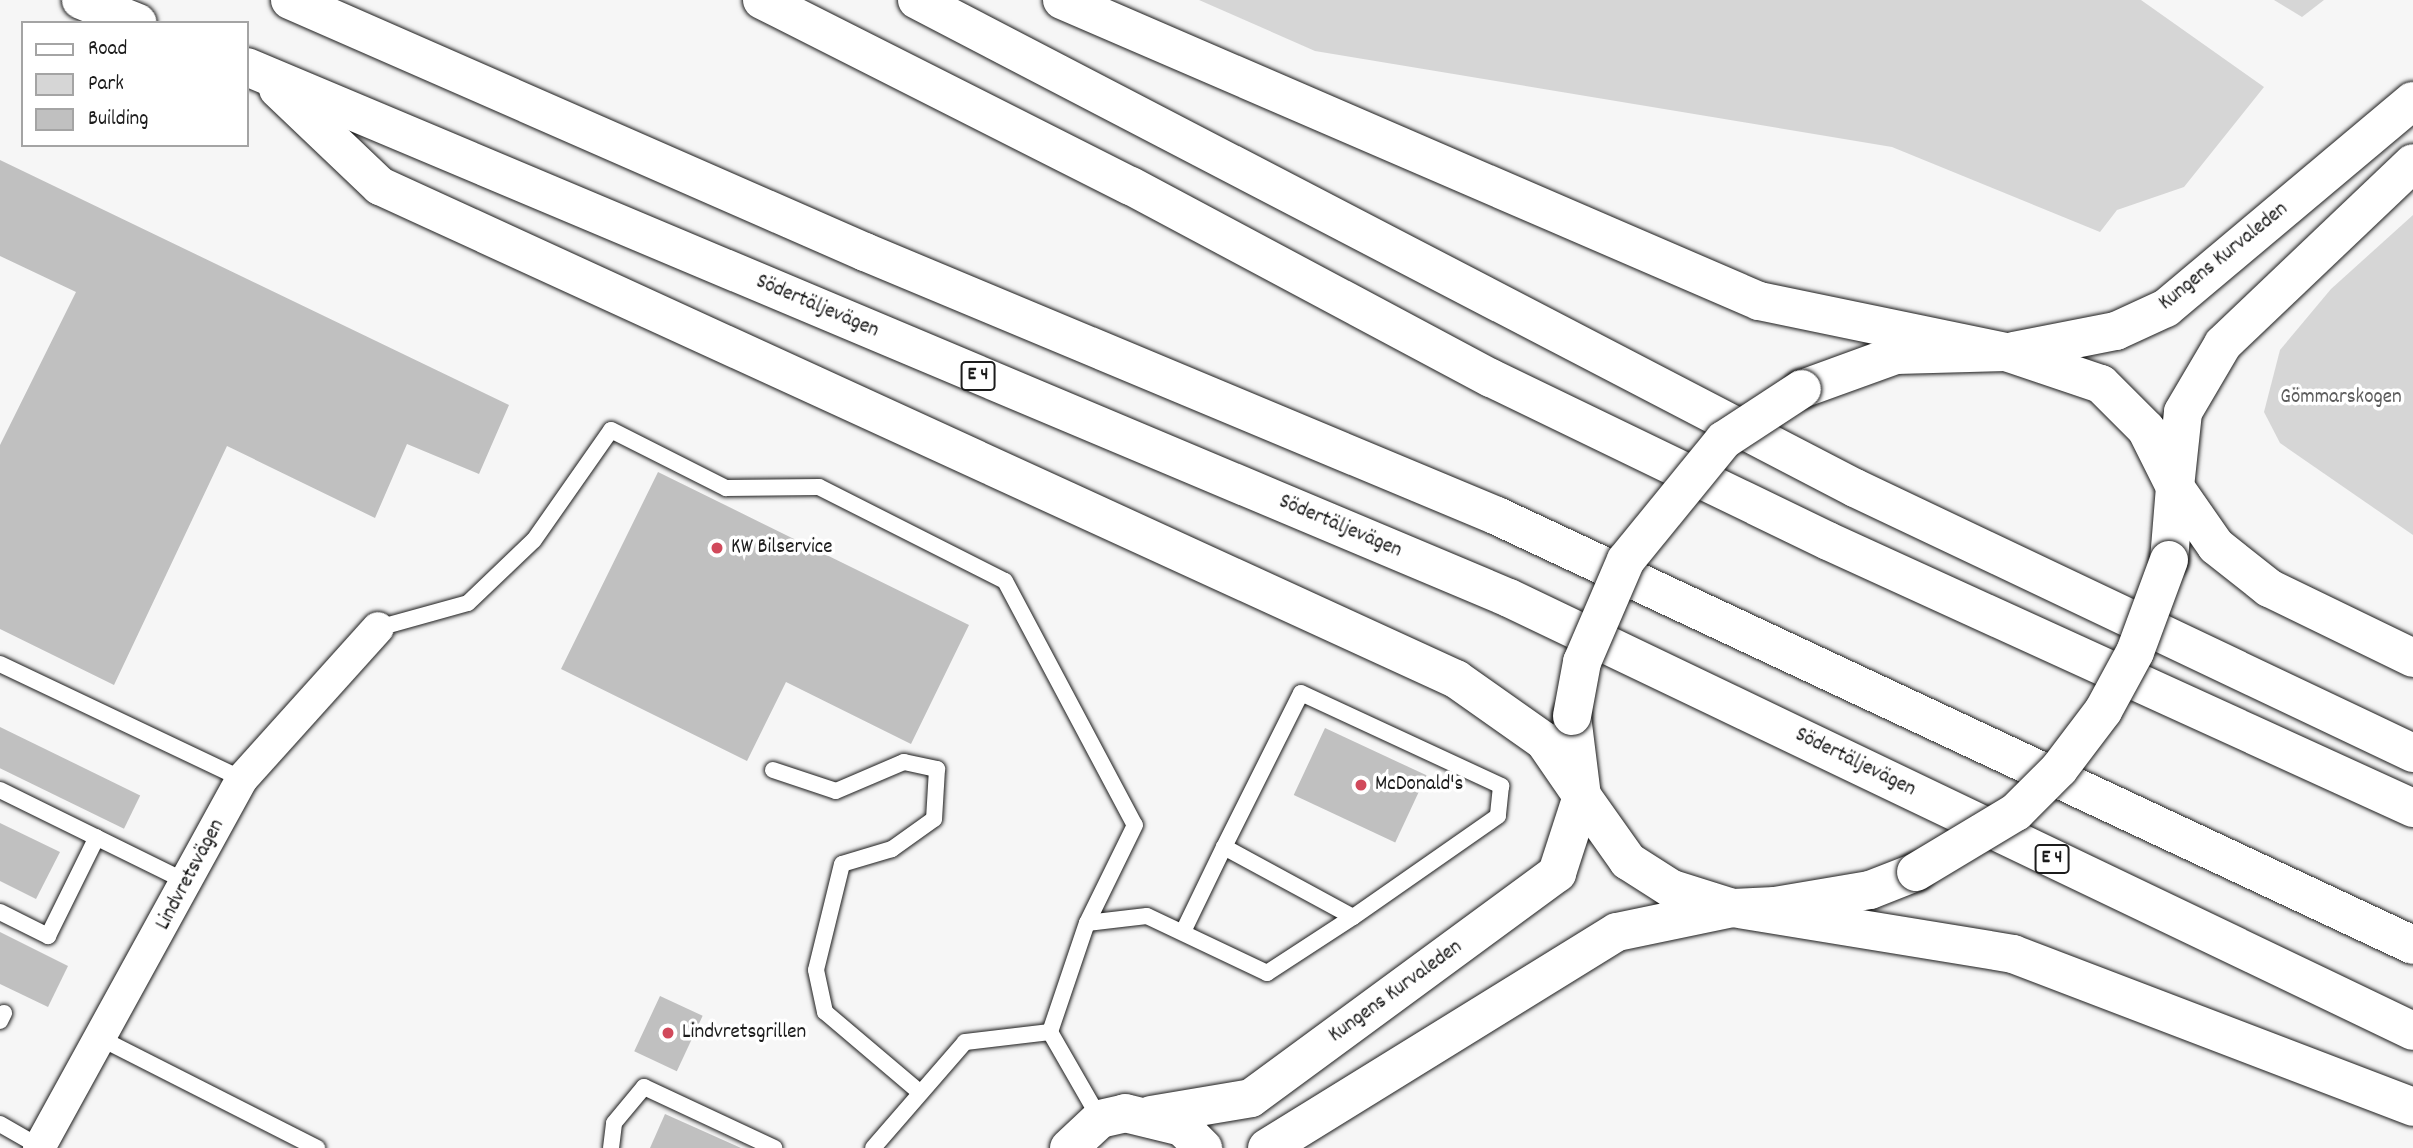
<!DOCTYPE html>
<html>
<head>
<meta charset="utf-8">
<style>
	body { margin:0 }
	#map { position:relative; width:2413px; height:1148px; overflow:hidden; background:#f6f6f6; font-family:Dekko,sans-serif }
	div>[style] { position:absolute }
	.green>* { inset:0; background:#d6d6d6 }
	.building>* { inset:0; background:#c0c0c0; transform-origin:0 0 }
	.roads { filter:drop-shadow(0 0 2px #1c1c1c) drop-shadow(0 0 2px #1c1c1c) }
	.lane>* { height:16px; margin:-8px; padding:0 8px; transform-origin:8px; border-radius:8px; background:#fff }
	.street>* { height:32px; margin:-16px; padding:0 16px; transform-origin:16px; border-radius:16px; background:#fff }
	.secondary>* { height:38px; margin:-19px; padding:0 19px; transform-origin:19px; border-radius:19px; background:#fff }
	.highway>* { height:38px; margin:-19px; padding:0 19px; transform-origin:19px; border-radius:19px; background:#fff }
	.bridges { filter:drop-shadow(0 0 2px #1c1c1c) drop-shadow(0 0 2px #1c1c1c) }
	.secondary-bridge>* { height:38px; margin:-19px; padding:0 19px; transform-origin:19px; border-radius:19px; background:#fff }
	.dots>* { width:19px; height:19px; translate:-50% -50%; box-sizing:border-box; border:4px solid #fff; border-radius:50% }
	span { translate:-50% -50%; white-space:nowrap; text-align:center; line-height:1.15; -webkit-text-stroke:7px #fff; paint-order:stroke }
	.shield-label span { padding:2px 5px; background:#fff; border:2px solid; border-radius:5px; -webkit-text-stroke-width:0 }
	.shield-label { font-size:19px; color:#1c1c1c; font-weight:700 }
	.street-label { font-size:21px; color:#1c1c1c }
	.park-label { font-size:21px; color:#5d5d5d }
	.poi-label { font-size:21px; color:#1c1c1c }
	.left { translate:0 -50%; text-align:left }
	.legend { position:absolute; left:21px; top:21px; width:228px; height:126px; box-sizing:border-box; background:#fff; border:2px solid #a4a4a4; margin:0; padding:9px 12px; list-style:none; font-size:21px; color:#1c1c1c }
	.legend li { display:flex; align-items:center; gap:14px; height:35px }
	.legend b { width:35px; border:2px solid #a4a4a4 }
</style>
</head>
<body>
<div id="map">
	<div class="green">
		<i style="clip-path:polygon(1199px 0,2141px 0,2264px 87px,2184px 187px,2117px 210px,2100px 232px,1892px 147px,1315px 51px)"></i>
		<i style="clip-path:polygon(2274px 0,2324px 0,2302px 17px)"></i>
		<i style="clip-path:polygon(2413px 215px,2413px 535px,2280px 443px,2264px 412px,2280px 350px,2331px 289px)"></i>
	</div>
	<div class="building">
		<i style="clip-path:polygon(0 160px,509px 405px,479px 474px,407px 444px,375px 518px,227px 446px,114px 685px,0 629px,0 445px,76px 292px,0 256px)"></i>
		<i style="clip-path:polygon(658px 472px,969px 625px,911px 744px,786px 682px,747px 761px,561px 669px)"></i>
		<i style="left:0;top:727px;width:156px;height:37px;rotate:26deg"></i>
		<i style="left:1325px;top:728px;width:112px;height:74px;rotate:25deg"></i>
		<i style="clip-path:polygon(0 823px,60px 852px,36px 899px,0 881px)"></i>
		<i style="clip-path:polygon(0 932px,68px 966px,48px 1007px,0 984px)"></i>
		<i style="left:660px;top:996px;width:47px;height:61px;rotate:25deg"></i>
		<i style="clip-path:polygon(665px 1114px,741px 1148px,650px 1148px)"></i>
	</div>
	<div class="roads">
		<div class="lane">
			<i style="left:378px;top:628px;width:93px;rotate:-15.5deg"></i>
			<i style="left:468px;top:603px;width:91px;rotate:-43.7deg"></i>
			<i style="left:534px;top:540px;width:134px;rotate:-55deg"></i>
			<i style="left:611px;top:430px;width:129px;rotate:26.8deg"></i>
			<i style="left:726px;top:488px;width:93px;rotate:-0.6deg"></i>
			<i style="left:819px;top:487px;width:208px;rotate:26.8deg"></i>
			<i style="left:1005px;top:581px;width:276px;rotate:62deg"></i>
			<i style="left:1135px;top:825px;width:109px;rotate:116.1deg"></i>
			<i style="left:0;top:664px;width:268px;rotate:25.4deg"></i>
			<i style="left:773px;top:770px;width:66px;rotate:18.4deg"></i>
			<i style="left:836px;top:791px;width:74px;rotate:-23.1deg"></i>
			<i style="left:904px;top:762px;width:34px;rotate:12deg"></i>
			<i style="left:937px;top:769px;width:50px;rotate:93.4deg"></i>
			<i style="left:934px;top:819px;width:52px;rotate:144.5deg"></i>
			<i style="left:892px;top:849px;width:52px;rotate:163.3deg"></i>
			<i style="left:842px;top:864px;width:109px;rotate:103.8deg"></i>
			<i style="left:816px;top:970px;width:43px;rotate:77.9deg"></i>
			<i style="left:825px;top:1012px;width:122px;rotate:40.3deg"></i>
			<i style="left:0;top:790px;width:208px;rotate:26.2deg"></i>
			<i style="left:1224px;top:847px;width:172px;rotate:-63.4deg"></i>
			<i style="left:1301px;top:693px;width:221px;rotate:24.9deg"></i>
			<i style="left:1501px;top:786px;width:30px;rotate:96deg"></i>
			<i style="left:1498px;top:816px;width:177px;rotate:145.1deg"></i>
			<i style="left:0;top:912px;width:54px;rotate:26.6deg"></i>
			<i style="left:48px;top:936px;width:110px;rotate:-63.7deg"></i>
			<i style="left:0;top:1021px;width:9px;rotate:-63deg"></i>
			<i style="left:104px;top:1040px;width:239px;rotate:26.9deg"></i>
			<i style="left:1100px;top:1119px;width:100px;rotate:-119.9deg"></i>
			<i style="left:1050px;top:1032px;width:115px;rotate:-71.3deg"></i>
			<i style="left:1087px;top:923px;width:60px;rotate:-6.7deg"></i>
			<i style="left:1147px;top:916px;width:133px;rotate:25.4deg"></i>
			<i style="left:1267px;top:973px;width:103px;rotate:-33.1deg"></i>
			<i style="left:1353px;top:917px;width:147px;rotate:-151.5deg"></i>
			<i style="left:1224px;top:847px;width:94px;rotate:115.8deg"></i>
			<i style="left:0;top:1124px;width:46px;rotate:29.9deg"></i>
			<i style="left:611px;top:1148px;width:25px;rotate:-83deg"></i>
			<i style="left:614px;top:1123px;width:47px;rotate:-50.2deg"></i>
			<i style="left:644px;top:1087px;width:144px;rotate:25.1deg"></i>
			<i style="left:873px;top:1148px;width:140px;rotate:-49deg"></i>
			<i style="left:965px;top:1042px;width:86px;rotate:-6.7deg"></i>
		</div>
		<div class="street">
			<i style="left:39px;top:1148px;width:421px;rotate:-61.2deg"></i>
			<i style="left:242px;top:779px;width:203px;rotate:-48deg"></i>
		</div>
		<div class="secondary">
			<i style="left:2014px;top:351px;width:104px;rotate:-11.1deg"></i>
			<i style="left:2116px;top:331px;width:55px;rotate:-24.7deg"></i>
			<i style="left:2166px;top:308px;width:322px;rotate:-40deg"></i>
			<i style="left:1802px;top:389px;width:100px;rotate:-19.9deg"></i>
			<i style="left:1896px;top:355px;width:110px;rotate:-1.6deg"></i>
			<i style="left:2006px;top:352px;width:100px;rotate:18.6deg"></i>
			<i style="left:2101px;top:384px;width:64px;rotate:45deg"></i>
			<i style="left:2146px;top:429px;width:65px;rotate:63.4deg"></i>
			<i style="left:2175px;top:487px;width:73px;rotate:94.7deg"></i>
			<i style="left:2175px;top:487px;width:75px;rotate:-83.9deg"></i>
			<i style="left:2183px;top:412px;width:79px;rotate:-59.5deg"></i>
			<i style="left:2223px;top:344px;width:262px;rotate:-43.6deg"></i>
			<i style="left:1572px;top:716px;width:81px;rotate:82.9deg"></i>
			<i style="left:1582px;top:796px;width:80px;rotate:54.7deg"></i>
			<i style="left:1628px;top:861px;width:52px;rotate:32.5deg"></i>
			<i style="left:1672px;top:889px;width:64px;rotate:17.3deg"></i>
			<i style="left:1733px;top:908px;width:42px;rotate:-2.7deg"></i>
			<i style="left:1775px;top:906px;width:96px;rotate:-9.6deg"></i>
			<i style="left:1870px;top:890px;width:49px;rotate:-21.4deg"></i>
			<i style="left:1151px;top:1115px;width:101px;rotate:-9.6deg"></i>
			<i style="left:1251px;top:1098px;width:380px;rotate:-36.3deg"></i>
			<i style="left:1557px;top:873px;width:81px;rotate:-72deg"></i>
			<i style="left:1069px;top:1148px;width:42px;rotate:-43.1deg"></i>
			<i style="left:1100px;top:1119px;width:26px;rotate:-13deg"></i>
			<i style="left:1125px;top:1113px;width:59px;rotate:13.8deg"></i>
			<i style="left:1182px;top:1127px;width:30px;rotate:45deg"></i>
			<i style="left:1267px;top:1148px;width:411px;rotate:-31.7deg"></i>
			<i style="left:1617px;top:932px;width:118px;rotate:-11.7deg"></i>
		</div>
		<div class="highway">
			<i style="left:81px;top:0;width:61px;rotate:22deg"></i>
			<i style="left:290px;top:0;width:628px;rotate:23.67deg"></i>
			<i style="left:865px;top:252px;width:685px;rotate:22.67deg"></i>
			<i style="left:1497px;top:516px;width:1011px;rotate:25.1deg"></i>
			<i style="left:762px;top:0;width:413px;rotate:26.8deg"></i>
			<i style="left:1131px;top:186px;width:408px;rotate:28.1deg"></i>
			<i style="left:1491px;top:378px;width:374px;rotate:25.8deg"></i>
			<i style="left:1828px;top:541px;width:643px;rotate:24.53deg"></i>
			<i style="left:917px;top:0;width:1057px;rotate:27.49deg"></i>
			<i style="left:1855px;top:488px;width:618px;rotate:25.4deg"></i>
			<i style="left:1062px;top:0;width:759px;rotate:23.36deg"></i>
			<i style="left:1759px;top:301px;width:252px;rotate:11.7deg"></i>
			<i style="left:247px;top:67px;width:1369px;rotate:22.82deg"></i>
			<i style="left:1509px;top:598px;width:1002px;rotate:25.59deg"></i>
			<i style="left:278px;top:89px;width:141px;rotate:43.6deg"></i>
			<i style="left:380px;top:186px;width:1184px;rotate:24.62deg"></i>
			<i style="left:1456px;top:679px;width:108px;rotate:35.2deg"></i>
			<i style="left:1544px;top:741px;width:67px;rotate:55.4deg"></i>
			<i style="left:2175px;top:487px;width:72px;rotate:55.2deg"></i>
			<i style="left:2216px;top:546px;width:68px;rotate:38.4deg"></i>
			<i style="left:2269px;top:588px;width:160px;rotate:25.9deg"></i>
			<i style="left:1733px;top:908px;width:284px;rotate:9.3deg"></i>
			<i style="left:2013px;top:954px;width:428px;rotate:20.9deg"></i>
		</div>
	</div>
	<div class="bridges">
		<div class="secondary-bridge">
			<i style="left:1572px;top:716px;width:55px;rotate:-79.5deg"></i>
			<i style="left:1582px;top:662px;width:111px;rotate:-66.7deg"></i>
			<i style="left:1626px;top:560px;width:155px;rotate:-50.8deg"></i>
			<i style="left:1724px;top:440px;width:93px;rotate:-33.2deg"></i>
			<i style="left:1916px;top:872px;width:117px;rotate:-31deg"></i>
			<i style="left:2016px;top:812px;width:61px;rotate:-45deg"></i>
			<i style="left:2059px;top:769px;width:73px;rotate:-52.8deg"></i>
			<i style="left:2103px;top:711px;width:67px;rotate:-61.5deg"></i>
			<i style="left:2135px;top:652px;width:98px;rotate:-69.7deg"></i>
		</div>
	</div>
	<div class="dots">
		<i style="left:717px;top:548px;background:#d1495b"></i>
		<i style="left:1361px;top:785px;background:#d1495b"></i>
		<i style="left:668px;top:1033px;background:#d1495b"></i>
	</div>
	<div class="shield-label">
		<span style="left:978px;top:376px">E 4</span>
		<span style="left:2052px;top:859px">E 4</span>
	</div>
	<div class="street-label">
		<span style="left:2224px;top:257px;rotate:-39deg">Kungens Kurvaleden</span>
		<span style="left:817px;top:307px;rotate:23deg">Södertäljevägen</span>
		<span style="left:1340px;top:527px;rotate:23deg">Södertäljevägen</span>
		<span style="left:1855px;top:763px;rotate:26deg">Södertäljevägen</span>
		<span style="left:191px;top:875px;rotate:-62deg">Lindvretsvägen</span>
		<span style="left:1396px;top:992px;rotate:-36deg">Kungens Kurvaleden</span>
	</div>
	<div class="park-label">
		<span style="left:2341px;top:398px">Gömmarskogen</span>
	</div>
	<div class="poi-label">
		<span class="left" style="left:731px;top:548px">KW Bilservice</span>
		<span class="left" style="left:1375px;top:785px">McDonald's</span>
		<span class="left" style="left:682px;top:1033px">Lindvretsgrillen</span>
	</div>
	<ul class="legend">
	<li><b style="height:9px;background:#fff"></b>Road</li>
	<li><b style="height:19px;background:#d6d6d6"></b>Park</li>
	<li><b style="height:19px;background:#c0c0c0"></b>Building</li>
	</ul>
</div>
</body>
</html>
